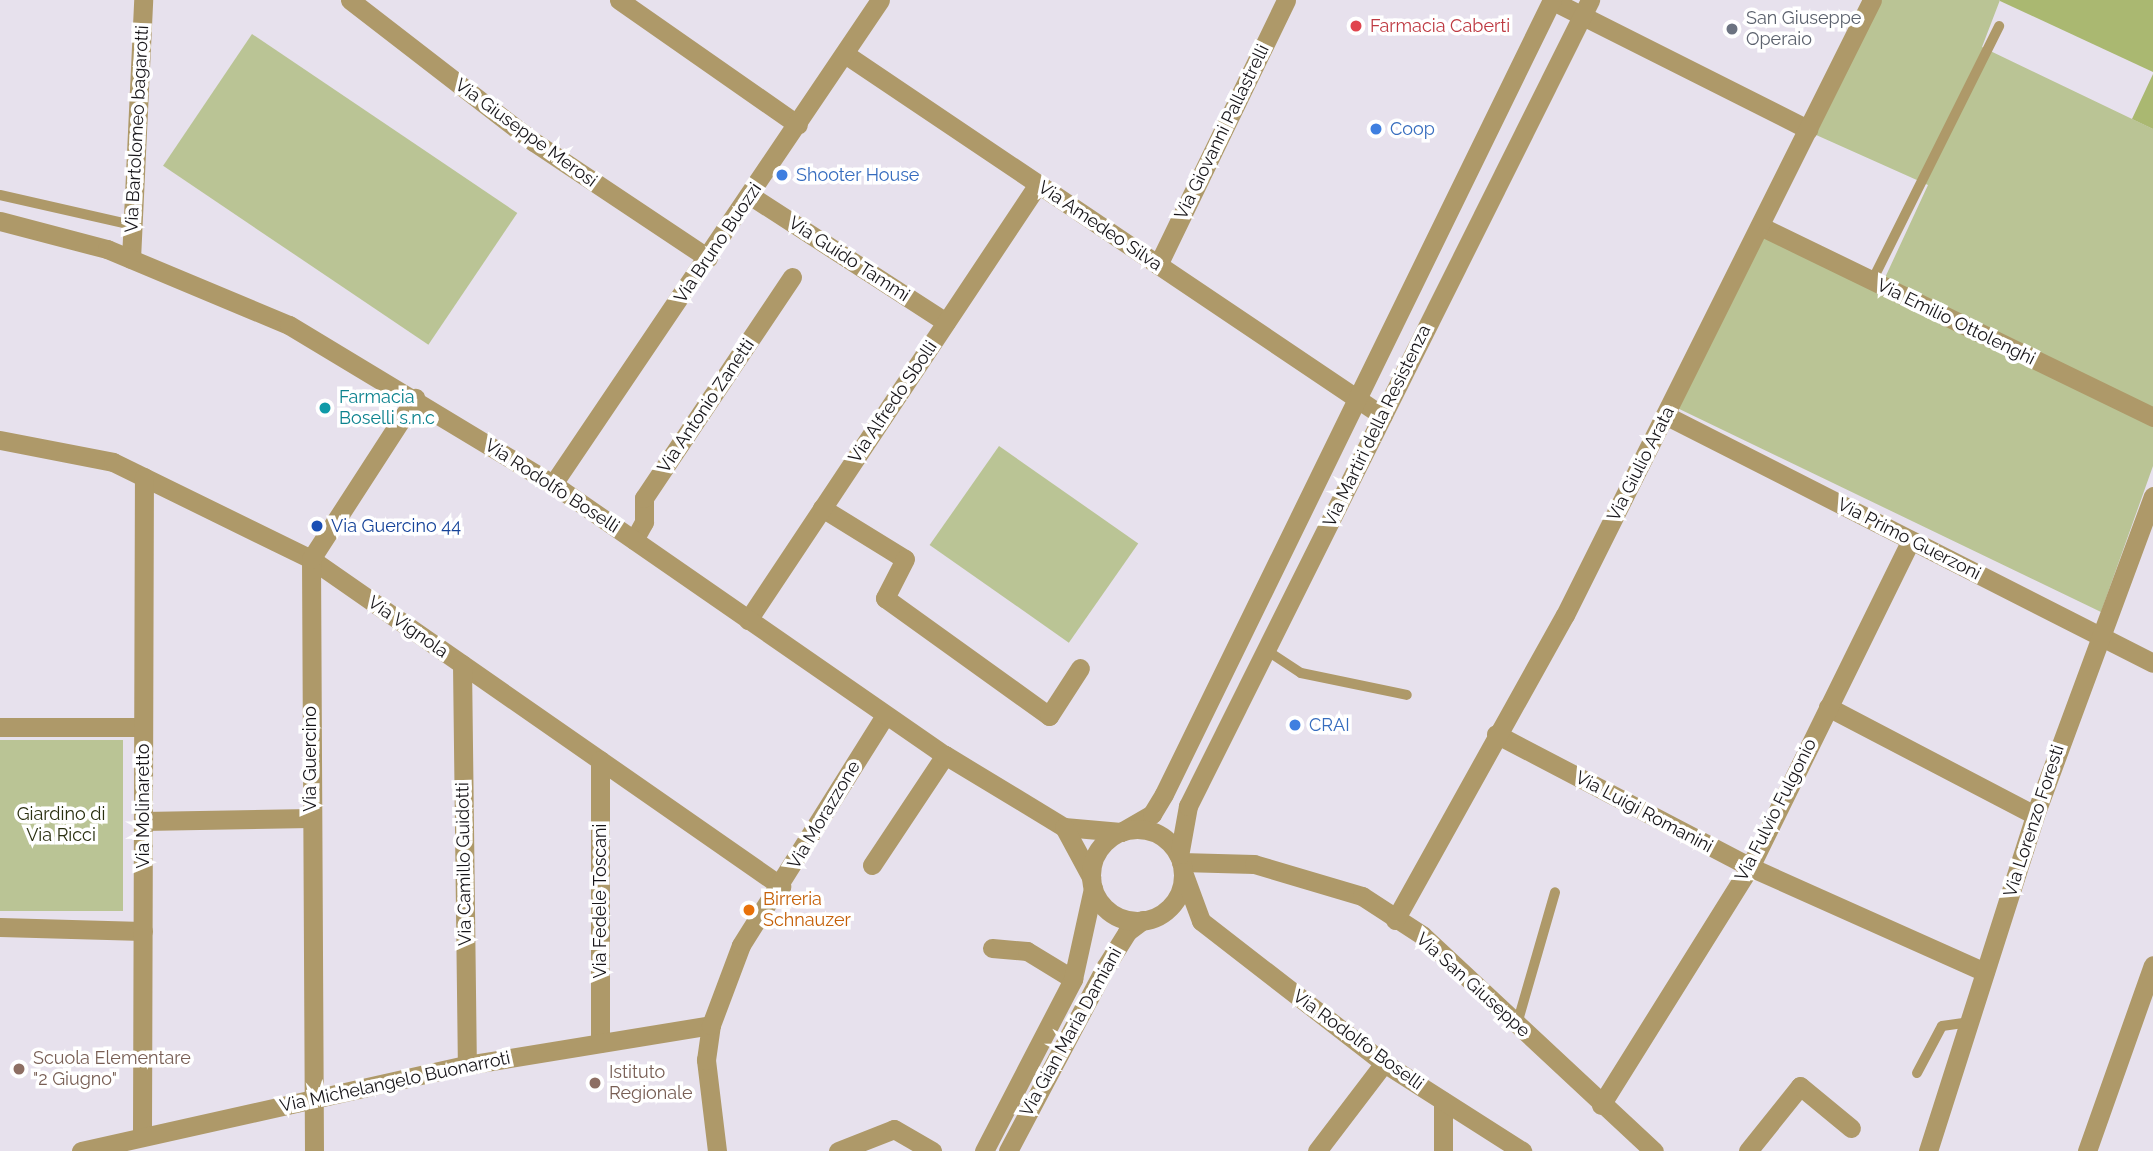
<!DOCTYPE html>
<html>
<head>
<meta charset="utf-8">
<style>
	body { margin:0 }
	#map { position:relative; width:2153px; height:1151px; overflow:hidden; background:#e7e1ed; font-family:Raleway,sans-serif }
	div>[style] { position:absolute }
	.green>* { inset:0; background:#bac495; transform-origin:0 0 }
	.forest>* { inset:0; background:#aab871 }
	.service>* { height:10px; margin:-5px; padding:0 5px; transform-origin:5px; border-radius:5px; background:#ae9969 }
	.minor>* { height:19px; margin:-9.5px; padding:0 9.5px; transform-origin:9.5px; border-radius:9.5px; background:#ae9969 }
	.tertiary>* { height:19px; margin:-9.5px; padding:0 9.5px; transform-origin:9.5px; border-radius:9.5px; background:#ae9969 }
	.tertiary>.ring { margin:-9.5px; padding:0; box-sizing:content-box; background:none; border:19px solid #ae9969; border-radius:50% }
	.dots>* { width:19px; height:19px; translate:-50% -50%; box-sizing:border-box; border:4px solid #fff; border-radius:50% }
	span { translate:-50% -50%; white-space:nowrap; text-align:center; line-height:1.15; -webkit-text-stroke:7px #fff; paint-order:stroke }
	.worship-label { font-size:18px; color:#5b616d }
	.left { translate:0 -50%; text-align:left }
	.health-label { font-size:18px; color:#be3a42 }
	.street-label { font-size:18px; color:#171519 }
	.shop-label { font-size:18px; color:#366cbe }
	.culture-label { font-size:18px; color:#0d838f }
	.transit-label { font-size:18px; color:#164399 }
	.park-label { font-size:18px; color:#2a2f10 }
	.food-label { font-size:18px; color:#c56008 }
	.education-label { font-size:18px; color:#785e54 }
</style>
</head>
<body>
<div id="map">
	<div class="green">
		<i style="clip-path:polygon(1876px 0,2000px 0,1982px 47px,2153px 129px,2153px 466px,2101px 612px,1671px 405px,1756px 228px,1883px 282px,1928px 185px,1805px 130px)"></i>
		<i style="left:252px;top:34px;width:320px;height:159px;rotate:34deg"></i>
		<i style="left:999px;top:446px;width:170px;height:121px;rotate:35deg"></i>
		<i style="left:0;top:740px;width:123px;height:171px"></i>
	</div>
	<div class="forest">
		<i style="clip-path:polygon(2153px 0,2153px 72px,2000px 1px,2000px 0)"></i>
		<i style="clip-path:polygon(2153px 74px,2153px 129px,2132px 119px)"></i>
	</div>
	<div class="service">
		<i style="left:0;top:195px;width:135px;rotate:12.8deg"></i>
		<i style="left:1872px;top:281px;width:285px;rotate:-63.5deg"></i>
		<i style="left:1266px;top:650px;width:42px;rotate:33.3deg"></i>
		<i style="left:1301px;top:673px;width:108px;rotate:11.7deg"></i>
		<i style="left:1517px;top:1024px;width:137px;rotate:-73.9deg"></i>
		<i style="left:1917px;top:1073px;width:53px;rotate:-62deg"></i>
		<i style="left:1942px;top:1026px;width:27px;rotate:-8deg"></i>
	</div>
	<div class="minor">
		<i style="left:350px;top:0;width:232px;rotate:37.7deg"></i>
		<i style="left:534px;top:142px;width:209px;rotate:33.7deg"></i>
		<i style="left:619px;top:0;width:218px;rotate:34.9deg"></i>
		<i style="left:1551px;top:0;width:288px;rotate:26.7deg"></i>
		<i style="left:845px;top:54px;width:648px;rotate:33.94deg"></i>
		<i style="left:751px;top:196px;width:232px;rotate:32.9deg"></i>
		<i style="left:1760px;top:226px;width:437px;rotate:25.9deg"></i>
		<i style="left:131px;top:259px;width:259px;rotate:-87.3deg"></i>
		<i style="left:1158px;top:265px;width:294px;rotate:-64.2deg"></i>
		<i style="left:1665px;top:415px;width:547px;rotate:26.94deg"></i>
		<i style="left:0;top:440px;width:115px;rotate:11deg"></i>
		<i style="left:113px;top:462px;width:220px;rotate:26.1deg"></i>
		<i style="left:311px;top:559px;width:573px;rotate:34.83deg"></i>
		<i style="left:553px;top:484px;width:584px;rotate:-55.96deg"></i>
		<i style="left:822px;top:508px;width:97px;rotate:31.6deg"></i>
		<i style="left:905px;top:559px;width:44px;rotate:117.1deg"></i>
		<i style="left:885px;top:598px;width:202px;rotate:35.7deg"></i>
		<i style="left:1049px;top:716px;width:57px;rotate:-57.1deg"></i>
		<i style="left:634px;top:540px;width:21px;rotate:-61deg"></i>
		<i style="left:644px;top:522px;width:24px;rotate:-90deg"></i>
		<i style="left:644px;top:498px;width:266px;rotate:-56.2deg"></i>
		<i style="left:748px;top:620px;width:524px;rotate:-56.37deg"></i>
		<i style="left:462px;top:664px;width:401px;rotate:89.3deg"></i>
		<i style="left:1828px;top:707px;width:233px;rotate:27.6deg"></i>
		<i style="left:0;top:727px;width:143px"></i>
		<i style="left:1496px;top:734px;width:287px;rotate:27.6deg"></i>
		<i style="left:1750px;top:867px;width:257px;rotate:24.1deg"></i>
		<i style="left:600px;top:760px;width:283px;rotate:90deg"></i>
		<i style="left:143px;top:821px;width:167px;rotate:-1deg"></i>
		<i style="left:1181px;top:862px;width:73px;rotate:1.6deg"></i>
		<i style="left:1254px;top:864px;width:113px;rotate:16.5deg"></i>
		<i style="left:1362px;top:896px;width:72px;rotate:33deg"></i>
		<i style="left:1422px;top:935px;width:317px;rotate:43deg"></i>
		<i style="left:872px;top:865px;width:132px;rotate:-56.4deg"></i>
		<i style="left:1395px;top:920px;width:349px;rotate:-60.9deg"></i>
		<i style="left:1565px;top:615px;width:687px;rotate:-63.47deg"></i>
		<i style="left:0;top:927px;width:143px;rotate:1.6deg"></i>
		<i style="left:992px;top:948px;width:35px;rotate:5deg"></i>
		<i style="left:1027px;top:951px;width:54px;rotate:31.3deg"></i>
		<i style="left:1601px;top:1105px;width:281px;rotate:-58deg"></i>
		<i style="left:1750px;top:867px;width:364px;rotate:-63.8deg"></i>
		<i style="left:142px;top:1135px;width:658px;rotate:-89.83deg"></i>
		<i style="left:81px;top:1151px;width:395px;rotate:-12.6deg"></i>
		<i style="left:467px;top:1065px;width:247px;rotate:-9.3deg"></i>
		<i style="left:314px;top:1151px;width:592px;rotate:-90.29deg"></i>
		<i style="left:311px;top:559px;width:192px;rotate:-57.1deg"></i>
		<i style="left:717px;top:1151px;width:92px;rotate:-96.9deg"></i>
		<i style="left:706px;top:1060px;width:35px;rotate:-82deg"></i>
		<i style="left:711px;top:1025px;width:85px;rotate:-69.4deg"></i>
		<i style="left:741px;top:945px;width:269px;rotate:-57.9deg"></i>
		<i style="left:838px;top:1151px;width:60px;rotate:-21.4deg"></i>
		<i style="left:894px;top:1129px;width:44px;rotate:30.1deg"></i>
		<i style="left:984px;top:1151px;width:194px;rotate:-62.6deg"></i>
		<i style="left:1073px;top:979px;width:93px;rotate:-77.6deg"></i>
		<i style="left:1008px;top:1151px;width:209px;rotate:-62.1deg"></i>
		<i style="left:1106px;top:966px;width:40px;rotate:-58deg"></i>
		<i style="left:1127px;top:932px;width:20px;rotate:-37deg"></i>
		<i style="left:1317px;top:1151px;width:111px;rotate:-52.7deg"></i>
		<i style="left:1443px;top:1151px;width:50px;rotate:-90deg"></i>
		<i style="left:1748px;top:1151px;width:83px;rotate:-51.3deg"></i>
		<i style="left:1800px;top:1086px;width:66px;rotate:39.5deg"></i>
		<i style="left:1928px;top:1151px;width:353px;rotate:-72.3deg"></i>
		<i style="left:2035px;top:815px;width:340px;rotate:-69.7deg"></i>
		<i style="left:2087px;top:1151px;width:197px;rotate:-70.5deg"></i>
	</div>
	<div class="tertiary">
		<i style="left:0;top:221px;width:111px;rotate:14.7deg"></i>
		<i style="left:107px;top:249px;width:197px;rotate:22.7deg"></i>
		<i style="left:289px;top:325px;width:308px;rotate:31.1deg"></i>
		<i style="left:553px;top:484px;width:477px;rotate:34.7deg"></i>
		<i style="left:945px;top:755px;width:139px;rotate:31.2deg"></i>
		<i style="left:1064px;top:827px;width:57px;rotate:5deg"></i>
		<i style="left:1121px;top:832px;width:36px;rotate:-30deg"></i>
		<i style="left:1152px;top:814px;width:23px;rotate:-59deg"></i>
		<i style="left:1164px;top:794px;width:884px;rotate:-63.96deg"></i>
		<i style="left:1064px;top:827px;width:57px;rotate:61.6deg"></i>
		<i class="ring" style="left:1091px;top:829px;width:73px;height:73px"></i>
		<i style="left:1179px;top:856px;width:51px;rotate:-79.8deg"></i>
		<i style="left:1188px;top:806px;width:901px;rotate:-63.49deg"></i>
		<i style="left:1183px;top:872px;width:52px;rotate:69.8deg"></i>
		<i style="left:1201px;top:921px;width:232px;rotate:37.8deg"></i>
		<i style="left:1384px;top:1063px;width:164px;rotate:32.5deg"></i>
	</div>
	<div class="dots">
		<i style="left:1356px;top:26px;background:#e0444e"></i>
		<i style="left:1732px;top:29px;background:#6b7280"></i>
		<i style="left:1376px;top:129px;background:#3f7fe0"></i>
		<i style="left:782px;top:175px;background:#3f7fe0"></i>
		<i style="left:325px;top:408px;background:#0f9aa8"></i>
		<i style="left:317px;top:526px;background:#1a4fb4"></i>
		<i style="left:1295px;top:725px;background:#3f7fe0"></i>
		<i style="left:749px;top:910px;background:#e8710a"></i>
		<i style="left:19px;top:1069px;background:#8d6e63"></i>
		<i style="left:595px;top:1083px;background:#8d6e63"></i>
	</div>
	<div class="worship-label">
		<span class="left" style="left:1746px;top:29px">San Giuseppe<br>Operaio</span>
	</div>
	<div class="health-label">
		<span class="left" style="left:1370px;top:26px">Farmacia Caberti</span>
	</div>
	<div class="street-label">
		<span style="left:137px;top:129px;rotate:-87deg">Via Bartolomeo bagarotti</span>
		<span style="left:1222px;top:132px;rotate:-64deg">Via Giovanni Pallastrelli</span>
		<span style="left:526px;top:133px;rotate:36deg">Via Giuseppe Merosi</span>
		<span style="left:1100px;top:226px;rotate:34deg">Via Amedeo Silva</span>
		<span style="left:718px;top:243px;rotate:-56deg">Via Bruno Buozzi</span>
		<span style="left:849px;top:259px;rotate:33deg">Via Guido Tammi</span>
		<span style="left:1956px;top:322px;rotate:26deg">Via Emilio Ottolenghi</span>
		<span style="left:893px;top:402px;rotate:-56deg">Via Alfredo Sbolli</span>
		<span style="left:706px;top:406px;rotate:-56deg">Via Antonio Zanetti</span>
		<span style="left:1377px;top:426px;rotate:-64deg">Via Martiri della Resistenza</span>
		<span style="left:1641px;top:464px;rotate:-63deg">Via Giulio Arata</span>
		<span style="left:552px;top:486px;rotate:33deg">Via Rodolfo Boselli</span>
		<span style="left:1909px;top:539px;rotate:27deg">Via Primo Guerzoni</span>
		<span style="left:408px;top:627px;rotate:35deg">Via Vignola</span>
		<span style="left:310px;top:759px;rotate:-90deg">Via Guercino</span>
		<span style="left:143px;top:806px;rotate:-90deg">Via Molinaretto</span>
		<span style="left:1776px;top:810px;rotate:-63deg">Via Fulvio Fulgonio</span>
		<span style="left:1644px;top:812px;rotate:28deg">Via Luigi Romanini</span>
		<span style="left:824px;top:815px;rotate:-59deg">Via Morazzone</span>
		<span style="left:2034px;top:821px;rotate:-72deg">Via Lorenzo Foresti</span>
		<span style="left:464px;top:864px;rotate:-91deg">Via Camillo Guidotti</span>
		<span style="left:600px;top:901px;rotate:-90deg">Via Fedele Toscani</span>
		<span style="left:1473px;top:985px;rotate:42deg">Via San Giuseppe</span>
		<span style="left:1071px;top:1032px;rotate:-61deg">Via Gian Maria Damiani</span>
		<span style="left:1358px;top:1040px;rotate:36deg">Via Rodolfo Boselli</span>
		<span style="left:395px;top:1082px;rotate:-12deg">Via Michelangelo Buonarroti</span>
	</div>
	<div class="shop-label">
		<span class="left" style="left:1390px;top:129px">Coop</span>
		<span class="left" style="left:796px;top:175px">Shooter House</span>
		<span class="left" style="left:1309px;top:725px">CRAI</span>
	</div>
	<div class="culture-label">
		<span class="left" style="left:339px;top:408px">Farmacia<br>Boselli s.n.c</span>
	</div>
	<div class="transit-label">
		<span class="left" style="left:331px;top:526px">Via Guercino 44</span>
	</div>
	<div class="park-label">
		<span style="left:61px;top:825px">Giardino di<br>Via Ricci</span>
	</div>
	<div class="food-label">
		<span class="left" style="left:763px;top:910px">Birreria<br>Schnauzer</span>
	</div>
	<div class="education-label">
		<span class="left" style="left:33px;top:1069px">Scuola Elementare<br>"2 Giugno"</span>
		<span class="left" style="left:609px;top:1083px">Istituto<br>Regionale</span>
	</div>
</div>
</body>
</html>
